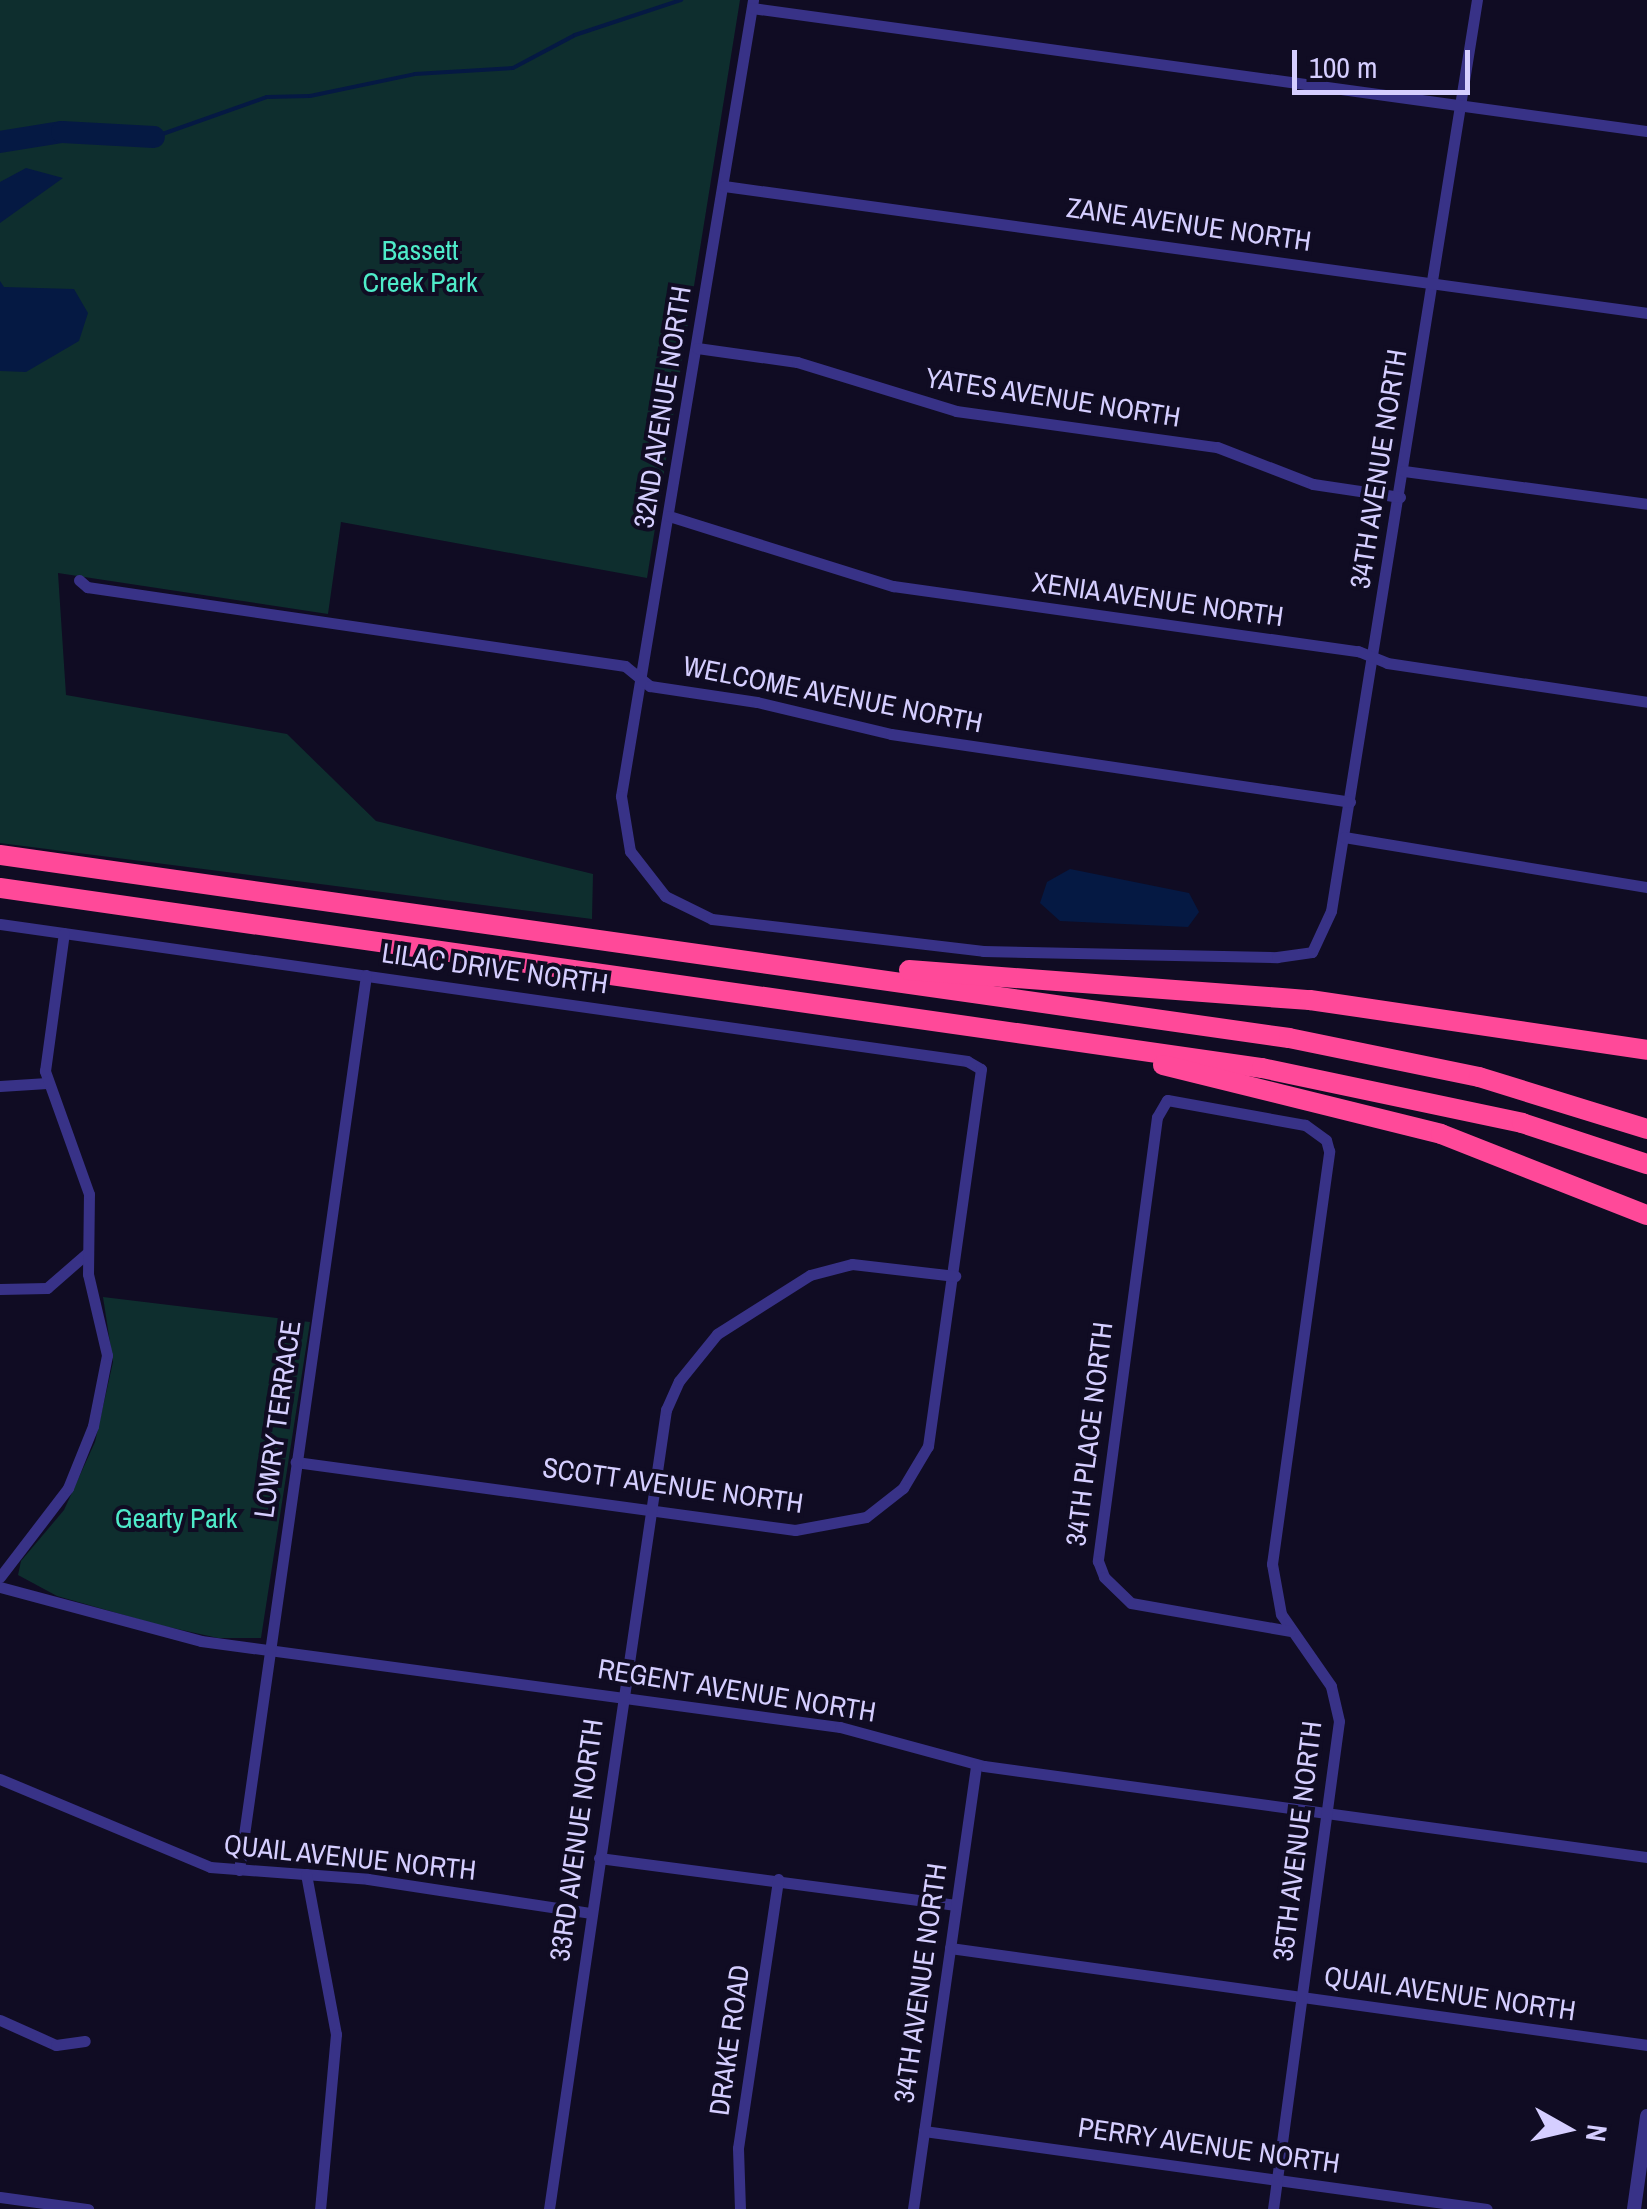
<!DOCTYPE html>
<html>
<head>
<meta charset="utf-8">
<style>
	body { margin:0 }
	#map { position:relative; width:1647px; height:2209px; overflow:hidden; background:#100c23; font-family:"Archivo Narrow",sans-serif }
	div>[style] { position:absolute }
	.green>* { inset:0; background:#0e2e2e }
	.water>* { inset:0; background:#051943 }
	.stream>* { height:4px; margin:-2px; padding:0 2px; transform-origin:2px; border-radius:2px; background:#051943 }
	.river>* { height:22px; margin:-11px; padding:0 11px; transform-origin:11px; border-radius:11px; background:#051943 }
	.minor>* { height:11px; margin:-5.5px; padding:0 5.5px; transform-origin:5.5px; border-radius:5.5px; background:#383287 }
	.tertiary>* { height:14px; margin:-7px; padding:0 7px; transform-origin:7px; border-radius:7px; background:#383287 }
	.motorway>* { height:20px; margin:-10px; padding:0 10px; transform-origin:10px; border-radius:10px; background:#ff4999 }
	span { translate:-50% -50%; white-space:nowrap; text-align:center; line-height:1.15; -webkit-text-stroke:8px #100c23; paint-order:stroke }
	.street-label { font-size:28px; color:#d5ceff }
	.park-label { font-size:28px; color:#4eebc9 }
	.north { position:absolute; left:1517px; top:2079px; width:100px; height:100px; -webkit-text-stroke:8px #100c23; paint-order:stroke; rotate:98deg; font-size:28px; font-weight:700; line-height:40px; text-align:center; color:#d5ceff }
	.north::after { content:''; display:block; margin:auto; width:35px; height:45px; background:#d5ceff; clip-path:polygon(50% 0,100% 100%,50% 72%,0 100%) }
	.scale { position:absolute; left:1292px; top:50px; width:178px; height:45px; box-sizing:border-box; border:5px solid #d5ceff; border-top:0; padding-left:12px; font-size:30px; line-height:35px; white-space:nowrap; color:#d5ceff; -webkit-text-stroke:8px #100c23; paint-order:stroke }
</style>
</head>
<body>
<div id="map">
	<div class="green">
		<i style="clip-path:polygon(0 0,740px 0,647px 578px,341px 522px,328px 614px,58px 573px,66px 695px,287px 734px,376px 821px,593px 874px,592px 919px,0 843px)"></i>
		<i style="clip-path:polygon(103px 1297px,310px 1322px,261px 1638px,218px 1638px,159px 1625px,57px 1596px,18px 1575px,21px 1561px,64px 1510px,95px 1442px,113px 1362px)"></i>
	</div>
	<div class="water">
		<i style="clip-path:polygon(26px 168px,63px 178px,0 223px,0 182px)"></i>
		<i style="clip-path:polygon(0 281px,4px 287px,74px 289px,88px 313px,79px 341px,26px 372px,0 371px)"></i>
		<i style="clip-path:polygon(1070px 869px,1189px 893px,1199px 912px,1188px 927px,1060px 921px,1040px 903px,1047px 882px)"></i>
	</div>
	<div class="stream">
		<i style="left:154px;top:137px;width:120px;rotate:-19.5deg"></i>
		<i style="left:267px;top:97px;width:43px;rotate:-1.3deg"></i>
		<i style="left:310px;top:96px;width:107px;rotate:-11.8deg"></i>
		<i style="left:415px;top:74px;width:98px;rotate:-3.5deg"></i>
		<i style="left:513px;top:68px;width:70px;rotate:-28deg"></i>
		<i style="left:575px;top:35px;width:112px;rotate:-18.3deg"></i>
	</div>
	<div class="river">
		<i style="left:0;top:142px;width:63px;rotate:-9.2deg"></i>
		<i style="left:62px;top:132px;width:92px;rotate:3.1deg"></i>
	</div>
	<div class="minor">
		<i style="left:753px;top:0;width:807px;rotate:99.42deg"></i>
		<i style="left:621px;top:796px;width:56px;rotate:80.7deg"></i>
		<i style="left:630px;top:851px;width:57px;rotate:52.1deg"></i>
		<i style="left:665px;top:896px;width:52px;rotate:26.1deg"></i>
		<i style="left:712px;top:919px;width:273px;rotate:6.7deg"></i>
		<i style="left:983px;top:951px;width:294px;rotate:1.2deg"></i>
		<i style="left:1277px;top:957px;width:35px;rotate:-8deg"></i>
		<i style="left:1312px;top:952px;width:45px;rotate:-65.1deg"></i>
		<i style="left:1331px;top:911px;width:923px;rotate:-80.9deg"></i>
		<i style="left:752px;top:8px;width:903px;rotate:7.83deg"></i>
		<i style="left:724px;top:186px;width:932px;rotate:7.83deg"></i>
		<i style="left:697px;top:348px;width:101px;rotate:8deg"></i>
		<i style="left:797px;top:362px;width:166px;rotate:17.1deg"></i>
		<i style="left:956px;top:411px;width:263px;rotate:7.9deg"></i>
		<i style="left:1217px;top:447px;width:103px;rotate:21.1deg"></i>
		<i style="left:1313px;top:484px;width:88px;rotate:8.5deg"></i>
		<i style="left:1404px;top:471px;width:245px;rotate:7.7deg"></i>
		<i style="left:669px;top:516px;width:235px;rotate:17.4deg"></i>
		<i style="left:893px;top:586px;width:470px;rotate:8deg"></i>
		<i style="left:1358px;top:651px;width:31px;rotate:22deg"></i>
		<i style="left:1387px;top:663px;width:263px;rotate:8.5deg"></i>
		<i style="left:79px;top:580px;width:11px;rotate:41deg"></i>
		<i style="left:87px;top:587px;width:544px;rotate:8.35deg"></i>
		<i style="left:625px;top:666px;width:32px;rotate:39deg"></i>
		<i style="left:650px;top:686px;width:108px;rotate:8.5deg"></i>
		<i style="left:757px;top:702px;width:138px;rotate:13.4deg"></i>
		<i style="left:891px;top:734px;width:464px;rotate:8.4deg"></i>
		<i style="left:1344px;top:837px;width:307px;rotate:9.4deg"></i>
		<i style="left:0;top:924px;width:977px;rotate:8.06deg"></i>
		<i style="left:967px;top:1061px;width:16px;rotate:30deg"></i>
		<i style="left:981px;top:1069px;width:381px;rotate:98deg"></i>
		<i style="left:928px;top:1446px;width:49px;rotate:120.8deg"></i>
		<i style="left:903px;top:1488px;width:47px;rotate:141.9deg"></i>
		<i style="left:866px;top:1517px;width:72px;rotate:169.6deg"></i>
		<i style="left:795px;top:1530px;width:504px;rotate:-172.24deg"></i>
		<i style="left:0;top:1086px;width:47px;rotate:-3.7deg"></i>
		<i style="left:0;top:1289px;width:47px;rotate:-1.2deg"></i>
		<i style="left:47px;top:1288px;width:52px;rotate:-41.1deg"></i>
		<i style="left:0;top:1577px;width:112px;rotate:-52.6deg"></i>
		<i style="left:68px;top:1488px;width:67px;rotate:-68deg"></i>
		<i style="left:93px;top:1426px;width:72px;rotate:-78.8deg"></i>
		<i style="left:107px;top:1355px;width:83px;rotate:-103.2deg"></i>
		<i style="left:88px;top:1274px;width:80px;rotate:-89.3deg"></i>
		<i style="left:89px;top:1194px;width:131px;rotate:-109.7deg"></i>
		<i style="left:45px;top:1071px;width:139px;rotate:-82.2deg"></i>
		<i style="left:0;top:1587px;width:208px;rotate:15deg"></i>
		<i style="left:201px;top:1641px;width:645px;rotate:7.67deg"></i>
		<i style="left:840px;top:1727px;width:149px;rotate:15.2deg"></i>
		<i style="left:984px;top:1766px;width:669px;rotate:7.82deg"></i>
		<i style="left:0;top:1779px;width:228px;rotate:22.7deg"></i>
		<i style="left:210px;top:1867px;width:158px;rotate:4.3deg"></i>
		<i style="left:368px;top:1879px;width:226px;rotate:8.7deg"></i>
		<i style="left:599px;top:1858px;width:360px;rotate:7.5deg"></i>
		<i style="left:239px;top:1870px;width:904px;rotate:-81.92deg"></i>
		<i style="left:306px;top:1874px;width:163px;rotate:79.4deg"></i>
		<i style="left:336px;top:2034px;width:176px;rotate:95.2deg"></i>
		<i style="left:950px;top:1948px;width:704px;rotate:7.92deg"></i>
		<i style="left:0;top:2020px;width:61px;rotate:24.1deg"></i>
		<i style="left:56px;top:2045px;width:29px;rotate:-8deg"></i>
		<i style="left:924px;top:2131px;width:568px;rotate:7.89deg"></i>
		<i style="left:0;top:2197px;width:89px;rotate:7.8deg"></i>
		<i style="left:549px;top:2209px;width:808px;rotate:-81.67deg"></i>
		<i style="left:666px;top:1410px;width:32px;rotate:-66deg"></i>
		<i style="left:679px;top:1381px;width:60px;rotate:-51deg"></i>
		<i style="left:717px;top:1334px;width:110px;rotate:-32.4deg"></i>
		<i style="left:810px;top:1275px;width:43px;rotate:-14.7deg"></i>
		<i style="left:852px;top:1264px;width:104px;rotate:6.6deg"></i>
		<i style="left:740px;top:2209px;width:61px;rotate:-91.9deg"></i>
		<i style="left:738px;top:2148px;width:272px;rotate:-81.5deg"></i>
		<i style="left:913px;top:2209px;width:449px;rotate:-81.9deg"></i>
		<i style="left:1273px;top:2209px;width:492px;rotate:-82.3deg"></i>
		<i style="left:1339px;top:1721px;width:36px;rotate:-103deg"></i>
		<i style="left:1331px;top:1686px;width:88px;rotate:-124.8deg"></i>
		<i style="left:1281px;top:1614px;width:51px;rotate:-100.2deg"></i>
		<i style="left:1272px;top:1564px;width:417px;rotate:-82.1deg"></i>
		<i style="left:1329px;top:1151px;width:11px;rotate:-105deg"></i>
		<i style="left:1326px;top:1140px;width:26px;rotate:-144deg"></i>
		<i style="left:1305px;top:1125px;width:140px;rotate:-169.7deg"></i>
		<i style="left:1167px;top:1100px;width:20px;rotate:120deg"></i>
		<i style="left:1157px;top:1117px;width:448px;rotate:97.6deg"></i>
		<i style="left:1098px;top:1561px;width:17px;rotate:69deg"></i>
		<i style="left:1104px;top:1577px;width:37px;rotate:44deg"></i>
		<i style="left:1131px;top:1603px;width:161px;rotate:10deg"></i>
	</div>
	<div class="tertiary">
		<i style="left:1634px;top:2209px;width:94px;rotate:-82deg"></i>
	</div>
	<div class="motorway">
		<i style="left:0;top:855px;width:1302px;rotate:8.08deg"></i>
		<i style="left:1289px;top:1038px;width:194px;rotate:11.6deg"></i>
		<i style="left:1479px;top:1077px;width:176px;rotate:17.2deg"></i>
		<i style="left:0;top:888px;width:1275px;rotate:8.12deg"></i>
		<i style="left:1262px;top:1068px;width:266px;rotate:11.9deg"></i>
		<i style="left:1522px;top:1123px;width:132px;rotate:18.2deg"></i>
		<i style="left:909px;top:970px;width:402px;rotate:4.3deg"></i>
		<i style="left:1310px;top:1000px;width:341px;rotate:8.4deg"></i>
		<i style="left:1163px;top:1065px;width:286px;rotate:13.9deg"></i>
		<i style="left:1441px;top:1134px;width:221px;rotate:21.5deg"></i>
	</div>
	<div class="street-label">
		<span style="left:1189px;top:224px;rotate:8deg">ZANE AVENUE NORTH</span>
		<span style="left:1053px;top:397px;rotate:9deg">YATES AVENUE NORTH</span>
		<span style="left:662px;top:407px;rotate:-81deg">32ND AVENUE NORTH</span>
		<span style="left:1378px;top:469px;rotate:-81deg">34TH AVENUE NORTH</span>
		<span style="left:1158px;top:599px;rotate:8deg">XENIA AVENUE NORTH</span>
		<span style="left:833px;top:694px;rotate:11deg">WELCOME AVENUE NORTH</span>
		<span style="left:495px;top:968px;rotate:8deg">LILAC DRIVE NORTH</span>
		<span style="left:277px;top:1419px;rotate:-82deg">LOWRY TERRACE</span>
		<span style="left:1089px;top:1434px;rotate:-83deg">34TH PLACE NORTH</span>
		<span style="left:673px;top:1485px;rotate:8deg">SCOTT AVENUE NORTH</span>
		<span style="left:737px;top:1690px;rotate:9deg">REGENT AVENUE NORTH</span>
		<span style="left:576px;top:1840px;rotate:-82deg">33RD AVENUE NORTH</span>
		<span style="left:1297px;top:1841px;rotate:-83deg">35TH AVENUE NORTH</span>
		<span style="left:350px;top:1857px;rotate:6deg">QUAIL AVENUE NORTH</span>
		<span style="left:920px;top:1983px;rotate:-82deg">34TH AVENUE NORTH</span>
		<span style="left:1450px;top:1993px;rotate:8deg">QUAIL AVENUE NORTH</span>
		<span style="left:729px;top:2040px;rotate:-82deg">DRAKE ROAD</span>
		<span style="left:1209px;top:2145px;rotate:8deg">PERRY AVENUE NORTH</span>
	</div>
	<div class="park-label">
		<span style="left:420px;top:266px">Bassett<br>Creek Park</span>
		<span style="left:176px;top:1518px">Gearty Park</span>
	</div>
	<div class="north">N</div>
	<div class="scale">100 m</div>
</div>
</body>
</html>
